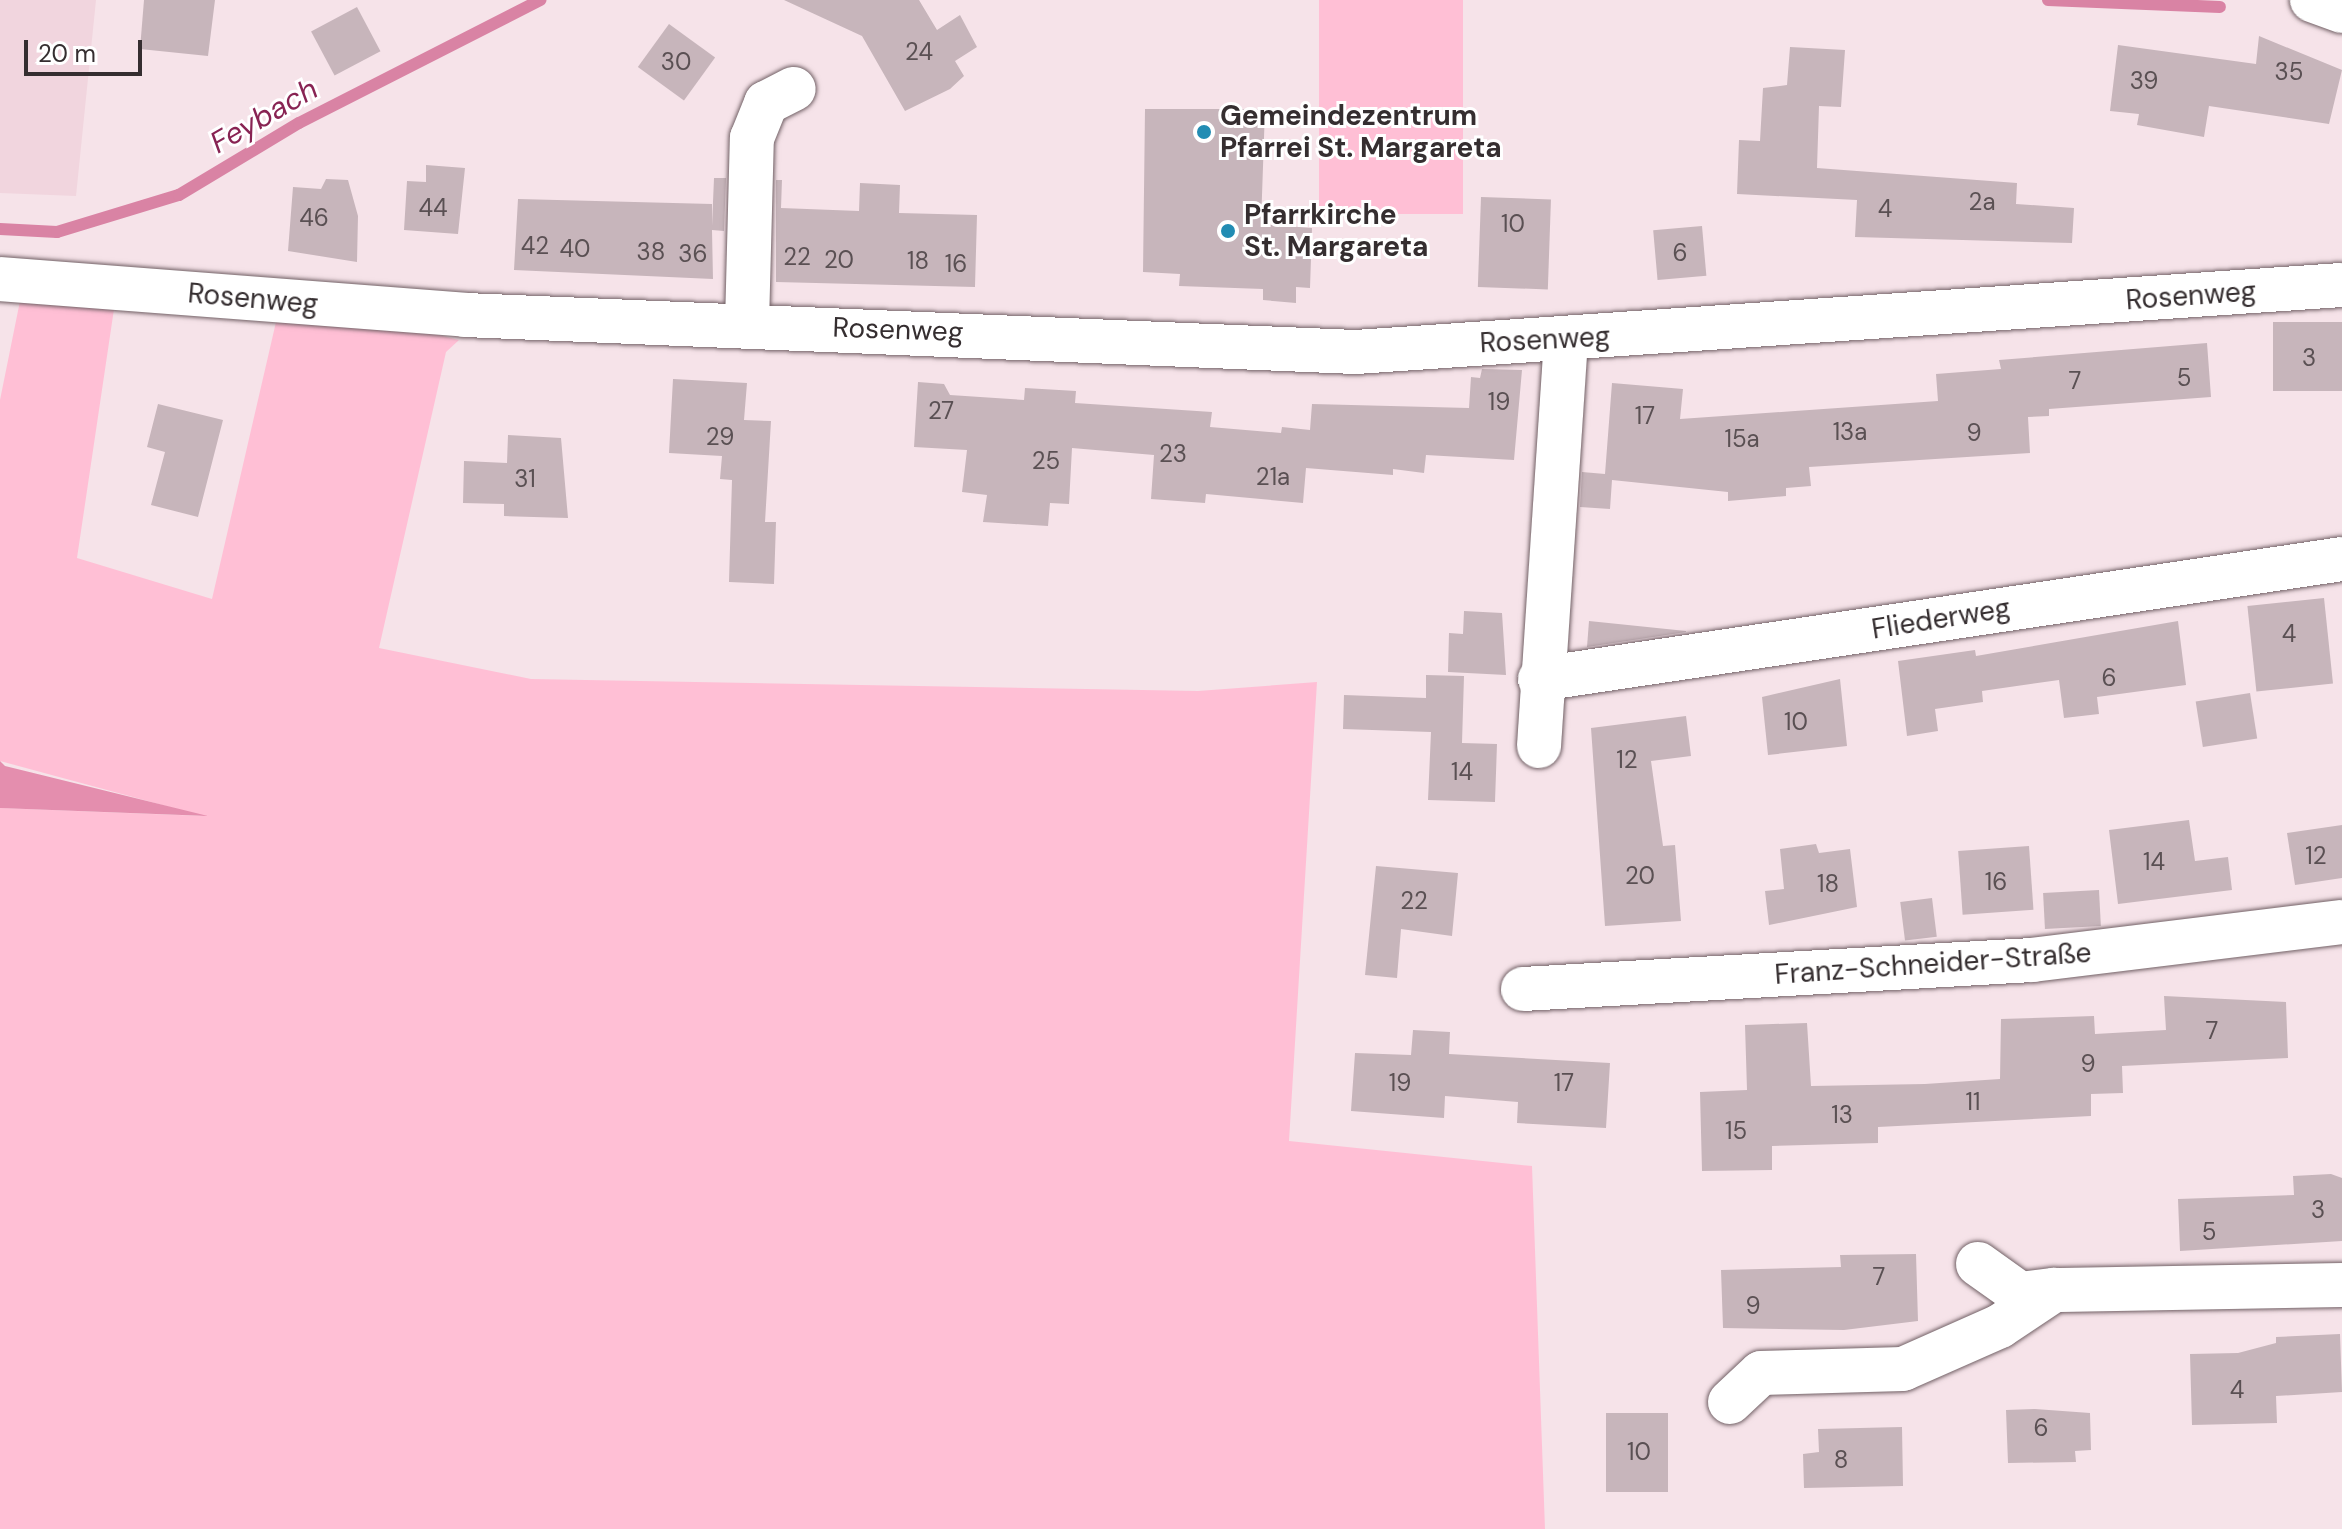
<!DOCTYPE html>
<html>
<head>
<meta charset="utf-8">
<style>
	body { margin:0 }
	#map { position:relative; width:2342px; height:1529px; overflow:hidden; background:#f6e3e9; font-family:"DM Sans",sans-serif }
	div>[style] { position:absolute }
	.built>* { inset:0; background:#f1d5de }
	.green>* { inset:0; background:#ffbfd5; transform-origin:0 0 }
	.forest>* { inset:0; background:#e48eae }
	.stream>* { height:12px; margin:-6px; padding:0 6px; transform-origin:6px; border-radius:6px; background:#d983a4 }
	.building>* { inset:0; background:#c7b5bb; transform-origin:0 0 }
	.roads { filter:drop-shadow(0 0 2px #726166) drop-shadow(0 0 2px #726166) }
	.minor>* { height:44px; margin:-22px; padding:0 22px; transform-origin:22px; border-radius:22px; background:#fff }
	.major>* { height:44px; margin:-22px; padding:0 22px; transform-origin:22px; border-radius:22px; background:#fff }
	.dots>* { width:22px; height:22px; translate:-50% -50%; box-sizing:border-box; border:4px solid #fff; border-radius:50% }
	span { translate:-50% -50%; white-space:nowrap; text-align:center; line-height:1.15; -webkit-text-stroke:6px #fff; paint-order:stroke }
	.number-label { font-size:24px; color:#5a5053 }
	.number-label span { -webkit-text-stroke-width:0 }
	.poi-label { font-size:28px; color:#352e30; font-weight:700 }
	.left { translate:0 -50%; text-align:left }
	.street-label { font-size:28px; color:#352e30 }
	.water-label { font-size:30px; color:#882353; font-style:italic }
	.scale { position:absolute; left:24px; top:40px; width:118px; height:36px; box-sizing:border-box; border:4px solid #352e30; border-top:0; padding-left:10px; font-size:24px; line-height:28px; white-space:nowrap; color:#352e30; -webkit-text-stroke:6px #fff; paint-order:stroke }
</style>
</head>
<body>
<div id="map">
	<div class="built">
		<i style="clip-path:polygon(0 0,96px 0,76px 196px,0 193px)"></i>
	</div>
	<div class="green">
		<i style="left:1319px;top:0;width:144px;height:214px"></i>
		<i style="clip-path:polygon(21px 296px,114px 309px,77px 558px,212px 599px,276px 322px,431px 333px,459px 340px,446px 352px,379px 648px,531px 679px,1198px 691px,1317px 682px,1289px 1141px,1532px 1166px,1545px 1529px,0 1529px,0 808px,203px 816px,0 761px,0 400px)"></i>
	</div>
	<div class="forest">
		<i style="clip-path:polygon(0 761px,5px 766px,208px 816px,0 808px)"></i>
	</div>
	<div class="stream">
		<i style="left:2048px;top:0;width:172px;rotate:2.3deg"></i>
		<i style="left:0;top:229px;width:57px;rotate:3deg"></i>
		<i style="left:57px;top:232px;width:127px;rotate:-16.9deg"></i>
		<i style="left:179px;top:195px;width:140px;rotate:-31deg"></i>
		<i style="left:299px;top:123px;width:271px;rotate:-27deg"></i>
	</div>
	<div class="building">
		<i style="clip-path:polygon(144px 0,215px 0,208px 56px,140px 49px)"></i>
		<i style="clip-path:polygon(784px 0,919px 0,937px 30px,960px 15px,977px 47px,955px 61px,964px 76px,950px 89px,905px 111px,862px 36px)"></i>
		<i style="left:357px;top:7px;width:50px;height:52px;rotate:62deg"></i>
		<i style="left:669px;top:24px;width:57px;height:53px;rotate:36deg"></i>
		<i style="clip-path:polygon(2259px 36px,2342px 70px,2329px 124px,2209px 106px,2204px 137px,2137px 125px,2139px 114px,2110px 111px,2118px 45px,2256px 64px)"></i>
		<i style="clip-path:polygon(1790px 47px,1845px 50px,1841px 107px,1819px 106px,1817px 168px,2017px 183px,2016px 204px,2074px 208px,2072px 243px,1855px 237px,1857px 200px,1737px 194px,1739px 140px,1760px 141px,1763px 88px,1787px 85px)"></i>
		<i style="clip-path:polygon(1145px 109px,1265px 109px,1261px 224px,1312px 228px,1310px 288px,1296px 287px,1296px 303px,1263px 300px,1263px 289px,1179px 286px,1180px 274px,1143px 272px)"></i>
		<i style="clip-path:polygon(426px 165px,465px 168px,458px 234px,404px 230px,407px 181px,426px 182px)"></i>
		<i style="clip-path:polygon(714px 178px,726px 178px,724px 231px,712px 230px,713px 279px,514px 270px,518px 199px,712px 204px,712px 226px)"></i>
		<i style="clip-path:polygon(326px 179px,348px 180px,358px 216px,357px 262px,288px 251px,293px 187px,321px 189px)"></i>
		<i style="clip-path:polygon(776px 180px,782px 180px,781px 208px,859px 211px,860px 183px,900px 185px,899px 213px,977px 215px,975px 287px,776px 282px)"></i>
		<i style="left:1481px;top:197px;width:70px;height:90px;rotate:2deg"></i>
		<i style="left:1702px;top:226px;width:50px;height:49px;rotate:85deg"></i>
		<i style="left:2342px;top:322px;width:69px;height:69px;rotate:90deg"></i>
		<i style="clip-path:polygon(2207px 343px,2211px 397px,2049px 409px,2049px 416px,2028px 417px,2030px 453px,1809px 467px,1811px 486px,1786px 488px,1786px 496px,1728px 501px,1728px 492px,1612px 480px,1610px 509px,1580px 507px,1582px 472px,1605px 474px,1612px 383px,1683px 389px,1680px 419px,1795px 411px,1938px 401px,1936px 374px,2001px 369px,1999px 360px)"></i>
		<i style="clip-path:polygon(1482px 369px,1522px 370px,1514px 460px,1426px 455px,1424px 473px,1393px 469px,1393px 475px,1306px 468px,1303px 503px,1206px 494px,1205px 503px,1151px 499px,1154px 455px,1072px 448px,1069px 504px,1050px 503px,1048px 526px,983px 522px,987px 495px,962px 492px,967px 450px,914px 447px,918px 382px,944px 384px,950px 395px,1024px 400px,1025px 388px,1076px 391px,1075px 403px,1212px 412px,1210px 427px,1281px 433px,1282px 427px,1310px 430px,1312px 404px,1469px 408px,1471px 377px,1480px 378px)"></i>
		<i style="clip-path:polygon(673px 379px,747px 383px,744px 420px,771px 421px,765px 522px,776px 522px,774px 584px,729px 582px,732px 480px,720px 479px,722px 456px,669px 453px)"></i>
		<i style="clip-path:polygon(158px 404px,223px 420px,198px 517px,151px 505px,165px 452px,147px 447px)"></i>
		<i style="clip-path:polygon(508px 435px,561px 438px,568px 518px,504px 516px,504px 504px,463px 503px,464px 461px,507px 463px)"></i>
		<i style="left:2324px;top:598px;width:86px;height:77px;rotate:84deg"></i>
		<i style="clip-path:polygon(1464px 611px,1502px 613px,1506px 675px,1448px 672px,1449px 633px,1463px 634px)"></i>
		<i style="clip-path:polygon(1589px 621px,1686px 631px,1686px 632px,1587px 647px)"></i>
		<i style="clip-path:polygon(2178px 621px,2186px 685px,2097px 697px,2099px 714px,2064px 718px,2059px 680px,1982px 691px,1983px 702px,1935px 709px,1938px 731px,1907px 736px,1898px 661px,1975px 650px,1976px 656px)"></i>
		<i style="clip-path:polygon(1426px 675px,1464px 676px,1462px 743px,1497px 744px,1495px 802px,1428px 800px,1431px 732px,1343px 729px,1344px 695px,1426px 698px)"></i>
		<i style="clip-path:polygon(1840px 679px,1847px 746px,1768px 755px,1762px 697px)"></i>
		<i style="left:2250px;top:693px;width:46px;height:55px;rotate:81deg"></i>
		<i style="clip-path:polygon(1686px 716px,1691px 756px,1651px 761px,1663px 846px,1675px 845px,1681px 921px,1605px 926px,1591px 728px)"></i>
		<i style="clip-path:polygon(2189px 820px,2195px 861px,2228px 857px,2232px 890px,2118px 904px,2109px 830px)"></i>
		<i style="clip-path:polygon(2342px 825px,2342px 878px,2295px 885px,2287px 833px)"></i>
		<i style="clip-path:polygon(1816px 844px,1819px 853px,1850px 849px,1857px 907px,1769px 925px,1765px 891px,1784px 889px,1780px 849px)"></i>
		<i style="left:2029px;top:846px;width:64px;height:71px;rotate:86deg"></i>
		<i style="clip-path:polygon(1376px 866px,1458px 873px,1452px 936px,1401px 929px,1397px 978px,1365px 975px)"></i>
		<i style="left:2099px;top:890px;width:36px;height:56px;rotate:87deg"></i>
		<i style="left:1932px;top:898px;width:39px;height:32px;rotate:83deg"></i>
		<i style="clip-path:polygon(2164px 996px,2286px 1002px,2288px 1058px,2122px 1066px,2123px 1093px,2091px 1094px,2091px 1116px,1878px 1127px,1878px 1143px,1772px 1146px,1772px 1170px,1702px 1171px,1700px 1092px,1747px 1090px,1745px 1025px,1807px 1023px,1811px 1086px,1925px 1084px,2000px 1079px,2001px 1019px,2094px 1016px,2095px 1034px,2166px 1030px)"></i>
		<i style="clip-path:polygon(1413px 1030px,1450px 1032px,1449px 1054px,1610px 1063px,1606px 1128px,1517px 1123px,1518px 1102px,1445px 1096px,1444px 1118px,1351px 1111px,1355px 1053px,1411px 1055px)"></i>
		<i style="clip-path:polygon(2331px 1174px,2342px 1178px,2342px 1241px,2180px 1251px,2178px 1199px,2294px 1195px,2293px 1176px)"></i>
		<i style="clip-path:polygon(1916px 1254px,1918px 1321px,1844px 1330px,1723px 1328px,1721px 1270px,1841px 1267px,1840px 1255px)"></i>
		<i style="clip-path:polygon(2340px 1334px,2342px 1392px,2276px 1396px,2277px 1423px,2192px 1425px,2190px 1354px,2238px 1353px,2276px 1343px,2276px 1337px)"></i>
		<i style="clip-path:polygon(2035px 1409px,2090px 1413px,2091px 1450px,2075px 1451px,2076px 1462px,2008px 1463px,2006px 1410px)"></i>
		<i style="left:1606px;top:1413px;width:62px;height:79px"></i>
		<i style="clip-path:polygon(1902px 1427px,1903px 1486px,1804px 1488px,1803px 1454px,1819px 1452px,1818px 1429px)"></i>
	</div>
	<div class="roads">
		<div class="minor">
			<i style="left:0;top:279px;width:466px;rotate:4.4deg"></i>
			<i style="left:465px;top:315px;width:892px;rotate:2.38deg"></i>
			<i style="left:1356px;top:352px;width:988px;rotate:-3.89deg"></i>
			<i style="left:747px;top:324px;width:186px;rotate:-88.5deg"></i>
			<i style="left:752px;top:138px;width:38px;rotate:-68deg"></i>
			<i style="left:766px;top:103px;width:31px;rotate:-27deg"></i>
			<i style="left:1540px;top:679px;width:811px;rotate:-8.51deg"></i>
			<i style="left:1539px;top:746px;width:407px;rotate:-86.2deg"></i>
			<i style="left:1523px;top:989px;width:510px;rotate:-3.26deg"></i>
			<i style="left:2032px;top:960px;width:312px;rotate:-7deg"></i>
			<i style="left:1978px;top:1264px;width:52px;rotate:35.5deg"></i>
			<i style="left:2020px;top:1294px;width:34px;rotate:-7deg"></i>
			<i style="left:1730px;top:1402px;width:42px;rotate:-43.1deg"></i>
			<i style="left:1761px;top:1373px;width:142px;rotate:-1.6deg"></i>
			<i style="left:1903px;top:1369px;width:106px;rotate:-23.9deg"></i>
			<i style="left:2000px;top:1326px;width:65px;rotate:-33.7deg"></i>
			<i style="left:2054px;top:1290px;width:288px;rotate:-1deg"></i>
		</div>
		<div class="major">
			<i style="left:2312px;top:0;width:32px;rotate:20deg"></i>
		</div>
	</div>
	<div class="dots">
		<i style="left:1204px;top:132px;background:#228cb3"></i>
		<i style="left:1228px;top:231px;background:#228cb3"></i>
	</div>
	<div class="number-label">
		<span style="left:919px;top:52px">24</span>
		<span style="left:676px;top:62px">30</span>
		<span style="left:2289px;top:72px">35</span>
		<span style="left:2144px;top:81px">39</span>
		<span style="left:1982px;top:202px">2a</span>
		<span style="left:433px;top:208px">44</span>
		<span style="left:1885px;top:209px">4</span>
		<span style="left:314px;top:218px">46</span>
		<span style="left:1513px;top:224px">10</span>
		<span style="left:535px;top:246px">42</span>
		<span style="left:575px;top:249px">40</span>
		<span style="left:651px;top:252px">38</span>
		<span style="left:1680px;top:253px">6</span>
		<span style="left:693px;top:254px">36</span>
		<span style="left:797px;top:257px">22</span>
		<span style="left:839px;top:260px">20</span>
		<span style="left:918px;top:261px">18</span>
		<span style="left:956px;top:264px">16</span>
		<span style="left:2309px;top:358px">3</span>
		<span style="left:2184px;top:378px">5</span>
		<span style="left:2075px;top:381px">7</span>
		<span style="left:1499px;top:402px">19</span>
		<span style="left:941px;top:411px">27</span>
		<span style="left:1645px;top:416px">17</span>
		<span style="left:1850px;top:432px">13a</span>
		<span style="left:1974px;top:433px">9</span>
		<span style="left:720px;top:437px">29</span>
		<span style="left:1742px;top:439px">15a</span>
		<span style="left:1173px;top:454px">23</span>
		<span style="left:1046px;top:461px">25</span>
		<span style="left:1273px;top:477px">21a</span>
		<span style="left:525px;top:479px">31</span>
		<span style="left:2289px;top:634px">4</span>
		<span style="left:2109px;top:678px">6</span>
		<span style="left:1796px;top:722px">10</span>
		<span style="left:1627px;top:760px">12</span>
		<span style="left:1462px;top:772px">14</span>
		<span style="left:2316px;top:856px">12</span>
		<span style="left:2154px;top:862px">14</span>
		<span style="left:1640px;top:876px">20</span>
		<span style="left:1996px;top:882px">16</span>
		<span style="left:1828px;top:884px">18</span>
		<span style="left:1414px;top:901px">22</span>
		<span style="left:2212px;top:1031px">7</span>
		<span style="left:2088px;top:1064px">9</span>
		<span style="left:1400px;top:1083px">19</span>
		<span style="left:1564px;top:1083px">17</span>
		<span style="left:1973px;top:1102px">11</span>
		<span style="left:1842px;top:1115px">13</span>
		<span style="left:1736px;top:1131px">15</span>
		<span style="left:2318px;top:1210px">3</span>
		<span style="left:2209px;top:1232px">5</span>
		<span style="left:1879px;top:1277px">7</span>
		<span style="left:1753px;top:1306px">9</span>
		<span style="left:2237px;top:1390px">4</span>
		<span style="left:2041px;top:1428px">6</span>
		<span style="left:1639px;top:1452px">10</span>
		<span style="left:1841px;top:1460px">8</span>
	</div>
	<div class="poi-label">
		<span class="left" style="left:1220px;top:132px">Gemeindezentrum<br>Pfarrei St. Margareta</span>
		<span class="left" style="left:1244px;top:231px">Pfarrkirche<br>St. Margareta</span>
	</div>
	<div class="street-label">
		<span style="left:2191px;top:296px;rotate:-4deg">Rosenweg</span>
		<span style="left:253px;top:299px;rotate:5deg">Rosenweg</span>
		<span style="left:898px;top:330px;rotate:2deg">Rosenweg</span>
		<span style="left:1545px;top:340px;rotate:-3deg">Rosenweg</span>
		<span style="left:1941px;top:619px;rotate:-9deg">Fliederweg</span>
		<span style="left:1933px;top:964px;rotate:-4deg">Franz-Schneider-Straße</span>
	</div>
	<div class="water-label">
		<span style="left:264px;top:116px;rotate:-30deg">Feybach</span>
	</div>
	<div class="scale">20 m</div>
</div>
</body>
</html>
